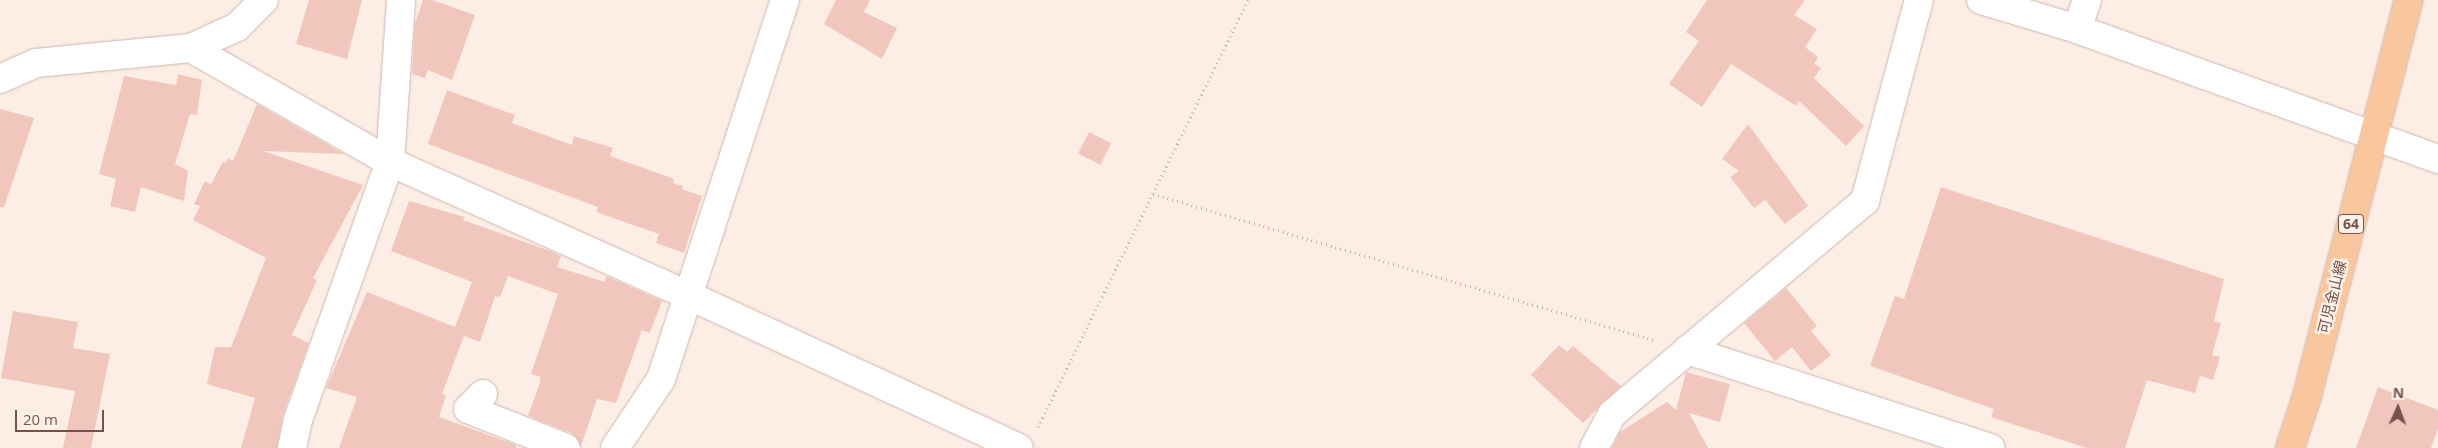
<!DOCTYPE html>
<html>
<head>
<meta charset="utf-8">
<style>
	body { margin:0 }
	#map { position:relative; width:2438px; height:448px; overflow:hidden; background:#fceee5; font-family:"Open Sans","Noto Sans JP",sans-serif }
	div>[style] { position:absolute }
	.building>* { inset:0; background:#f1c7bd; transform-origin:0 0 }
	.path>* { height:3px; margin-top:-1.5px; transform-origin:0; background:repeating-linear-gradient(90deg,#d6aaa0 0 1px,transparent 0 5px) }
	.roads { filter:drop-shadow(0 0 1px #cfb6ae) drop-shadow(0 0 1px #cfb6ae) }
	.minor>* { height:28px; margin:-14px; padding:0 14px; transform-origin:14px; border-radius:14px; background:#fff }
	.major>* { height:28px; margin:-14px; padding:0 14px; transform-origin:14px; border-radius:14px; background:#f9c69e }
	span { translate:-50% -50%; white-space:nowrap; text-align:center; line-height:1.15; -webkit-text-stroke:4.5px #fff3eb; paint-order:stroke }
	.shield-label span { padding:1px 4px; background:#fff3eb; border:1px solid; border-radius:4px; -webkit-text-stroke-width:0 }
	.shield-label { font-size:14px; color:#74514a; font-weight:700 }
	.street-label { font-size:15px; color:#74514a }
	.north { position:absolute; left:2373px; top:383px; width:50px; height:50px; -webkit-text-stroke:4px #fff3eb; paint-order:stroke; rotate:2deg; font-size:14px; font-weight:700; line-height:20px; text-align:center; color:#74514a }
	.north::after { content:''; display:block; margin:auto; width:18px; height:22px; background:#74514a; clip-path:polygon(50% 0,100% 100%,50% 72%,0 100%) }
	.scale { position:absolute; left:15px; top:410px; width:89px; height:22px; box-sizing:border-box; border:2px solid #74514a; border-top:0; padding-left:6px; font-size:15px; line-height:18px; white-space:nowrap; color:#74514a; -webkit-text-stroke:4px #fff3eb; paint-order:stroke }
</style>
</head>
<body>
<div id="map">
	<div class="building">
		<i style="clip-path:polygon(309px 0,362px 0,347px 59px,296px 44px)"></i>
		<i style="clip-path:polygon(423px 0,432px 0,475px 15px,452px 80px,428px 70px,425px 78px,412px 74px,415px 23px)"></i>
		<i style="clip-path:polygon(836px 0,870px 0,864px 12px,897px 28px,882px 59px,824px 24px)"></i>
		<i style="clip-path:polygon(1707px 0,1805px 0,1794px 15px,1817px 29px,1805px 47px,1818px 57px,1814px 64px,1821px 68px,1814px 78px,1864px 126px,1846px 146px,1799px 101px,1796px 106px,1731px 64px,1702px 107px,1669px 84px,1699px 41px,1686px 32px)"></i>
		<i style="clip-path:polygon(178px 74px,202px 80px,197px 115px,190px 114px,175px 164px,188px 171px,184px 201px,141px 187px,135px 212px,110px 206px,116px 179px,99px 174px,124px 76px,176px 85px)"></i>
		<i style="clip-path:polygon(447px 90px,515px 115px,512px 123px,572px 145px,574px 136px,613px 148px,610px 156px,674px 179px,673px 183px,683px 186px,682px 189px,702px 196px,684px 253px,656px 243px,659px 234px,596px 212px,598px 207px,428px 144px)"></i>
		<i style="clip-path:polygon(257px 104px,344px 154px,263px 151px,363px 185px,313px 278px,317px 280px,292px 335px,309px 343px,283px 415px,277px 448px,241px 448px,255px 398px,207px 384px,215px 347px,231px 347px,266px 258px,193px 220px,200px 206px,194px 204px,205px 181px,211px 184px,223px 162px,226px 163px,228px 158px,233px 161px)"></i>
		<i style="clip-path:polygon(0 109px,34px 118px,4px 207px,0 207px)"></i>
		<i style="clip-path:polygon(1748px 124px,1808px 206px,1785px 224px,1765px 200px,1754px 208px,1730px 177px,1739px 171px,1722px 159px)"></i>
		<i style="left:1089px;top:132px;width:25px;height:24px;rotate:27deg"></i>
		<i style="clip-path:polygon(1941px 187px,2224px 279px,2214px 321px,2221px 323px,2212px 355px,2220px 357px,2213px 380px,2200px 376px,2195px 393px,2147px 380px,2125px 448px,2087px 448px,1991px 417px,1994px 409px,1870px 366px,1895px 296px,1904px 299px)"></i>
		<i style="clip-path:polygon(409px 201px,465px 217px,463px 220px,550px 251px,561px 256px,557px 267px,605px 282px,606px 276px,662px 301px,650px 333px,642px 330px,616px 403px,597px 399px,581px 446px,572px 433px,528px 416px,540px 383px,540px 377px,531px 374px,558px 294px,508px 276px,500px 297px,495px 296px,480px 342px,464px 336px,442px 394px,446px 395px,439px 417px,516px 445px,516px 448px,339px 448px,357px 397px,326px 388px,367px 292px,455px 327px,472px 282px,391px 251px)"></i>
		<i style="clip-path:polygon(1786px 288px,1817px 326px,1811px 331px,1831px 355px,1811px 371px,1792px 347px,1775px 361px,1744px 323px)"></i>
		<i style="clip-path:polygon(13px 311px,78px 322px,73px 348px,110px 354px,91px 448px,63px 448px,75px 391px,1px 378px)"></i>
		<i style="clip-path:polygon(1559px 345px,1567px 352px,1573px 346px,1621px 386px,1583px 423px,1531px 375px)"></i>
		<i style="clip-path:polygon(1686px 372px,1730px 384px,1720px 422px,1689px 413px,1708px 448px,1612px 448px,1620px 432px,1667px 402px,1676px 410px)"></i>
		<i style="clip-path:polygon(2378px 387px,2438px 410px,2438px 429px,2431px 448px,2356px 448px)"></i>
	</div>
	<div class="path">
		<i style="left:1153px;top:194px;width:522px;rotate:16.25deg"></i>
		<i style="left:1038px;top:427px;width:476px;rotate:-63.8deg"></i>
	</div>
	<div class="roads">
		<div class="minor">
			<i style="left:1981px;top:0;width:100px;rotate:16.8deg"></i>
			<i style="left:2077px;top:29px;width:384px;rotate:19.8deg"></i>
			<i style="left:2077px;top:29px;width:31px;rotate:-71deg"></i>
			<i style="left:191px;top:48px;width:229px;rotate:29.8deg"></i>
			<i style="left:390px;top:162px;width:329px;rotate:24.1deg"></i>
			<i style="left:690px;top:296px;width:362px;rotate:24.8deg"></i>
			<i style="left:0;top:79px;width:39px;rotate:-24deg"></i>
			<i style="left:36px;top:63px;width:156px;rotate:-5.5deg"></i>
			<i style="left:191px;top:48px;width:51px;rotate:-24.5deg"></i>
			<i style="left:237px;top:27px;width:38px;rotate:-45deg"></i>
			<i style="left:1687px;top:350px;width:319px;rotate:17.9deg"></i>
			<i style="left:483px;top:394px;width:21px;rotate:135deg"></i>
			<i style="left:468px;top:409px;width:105px;rotate:21.7deg"></i>
			<i style="left:292px;top:448px;width:29px;rotate:-78deg"></i>
			<i style="left:298px;top:420px;width:274px;rotate:-70.4deg"></i>
			<i style="left:390px;top:162px;width:162px;rotate:-86.1deg"></i>
			<i style="left:615px;top:448px;width:83px;rotate:-56.3deg"></i>
			<i style="left:661px;top:379px;width:399px;rotate:-71.9deg"></i>
			<i style="left:1594px;top:448px;width:38px;rotate:-62deg"></i>
			<i style="left:1612px;top:414px;width:331px;rotate:-40.1deg"></i>
			<i style="left:1865px;top:201px;width:208px;rotate:-75deg"></i>
		</div>
		<div class="major">
			<i style="left:2290px;top:448px;width:55px;rotate:-71.9deg"></i>
			<i style="left:2307px;top:396px;width:409px;rotate:-75.6deg"></i>
		</div>
	</div>
	<div class="shield-label">
		<span style="left:2351px;top:224px">64</span>
	</div>
	<div class="street-label">
		<span style="left:2332px;top:297px;rotate:-76deg">可児金山線</span>
	</div>
	<div class="north">N</div>
	<div class="scale">20 m</div>
</div>
</body>
</html>
